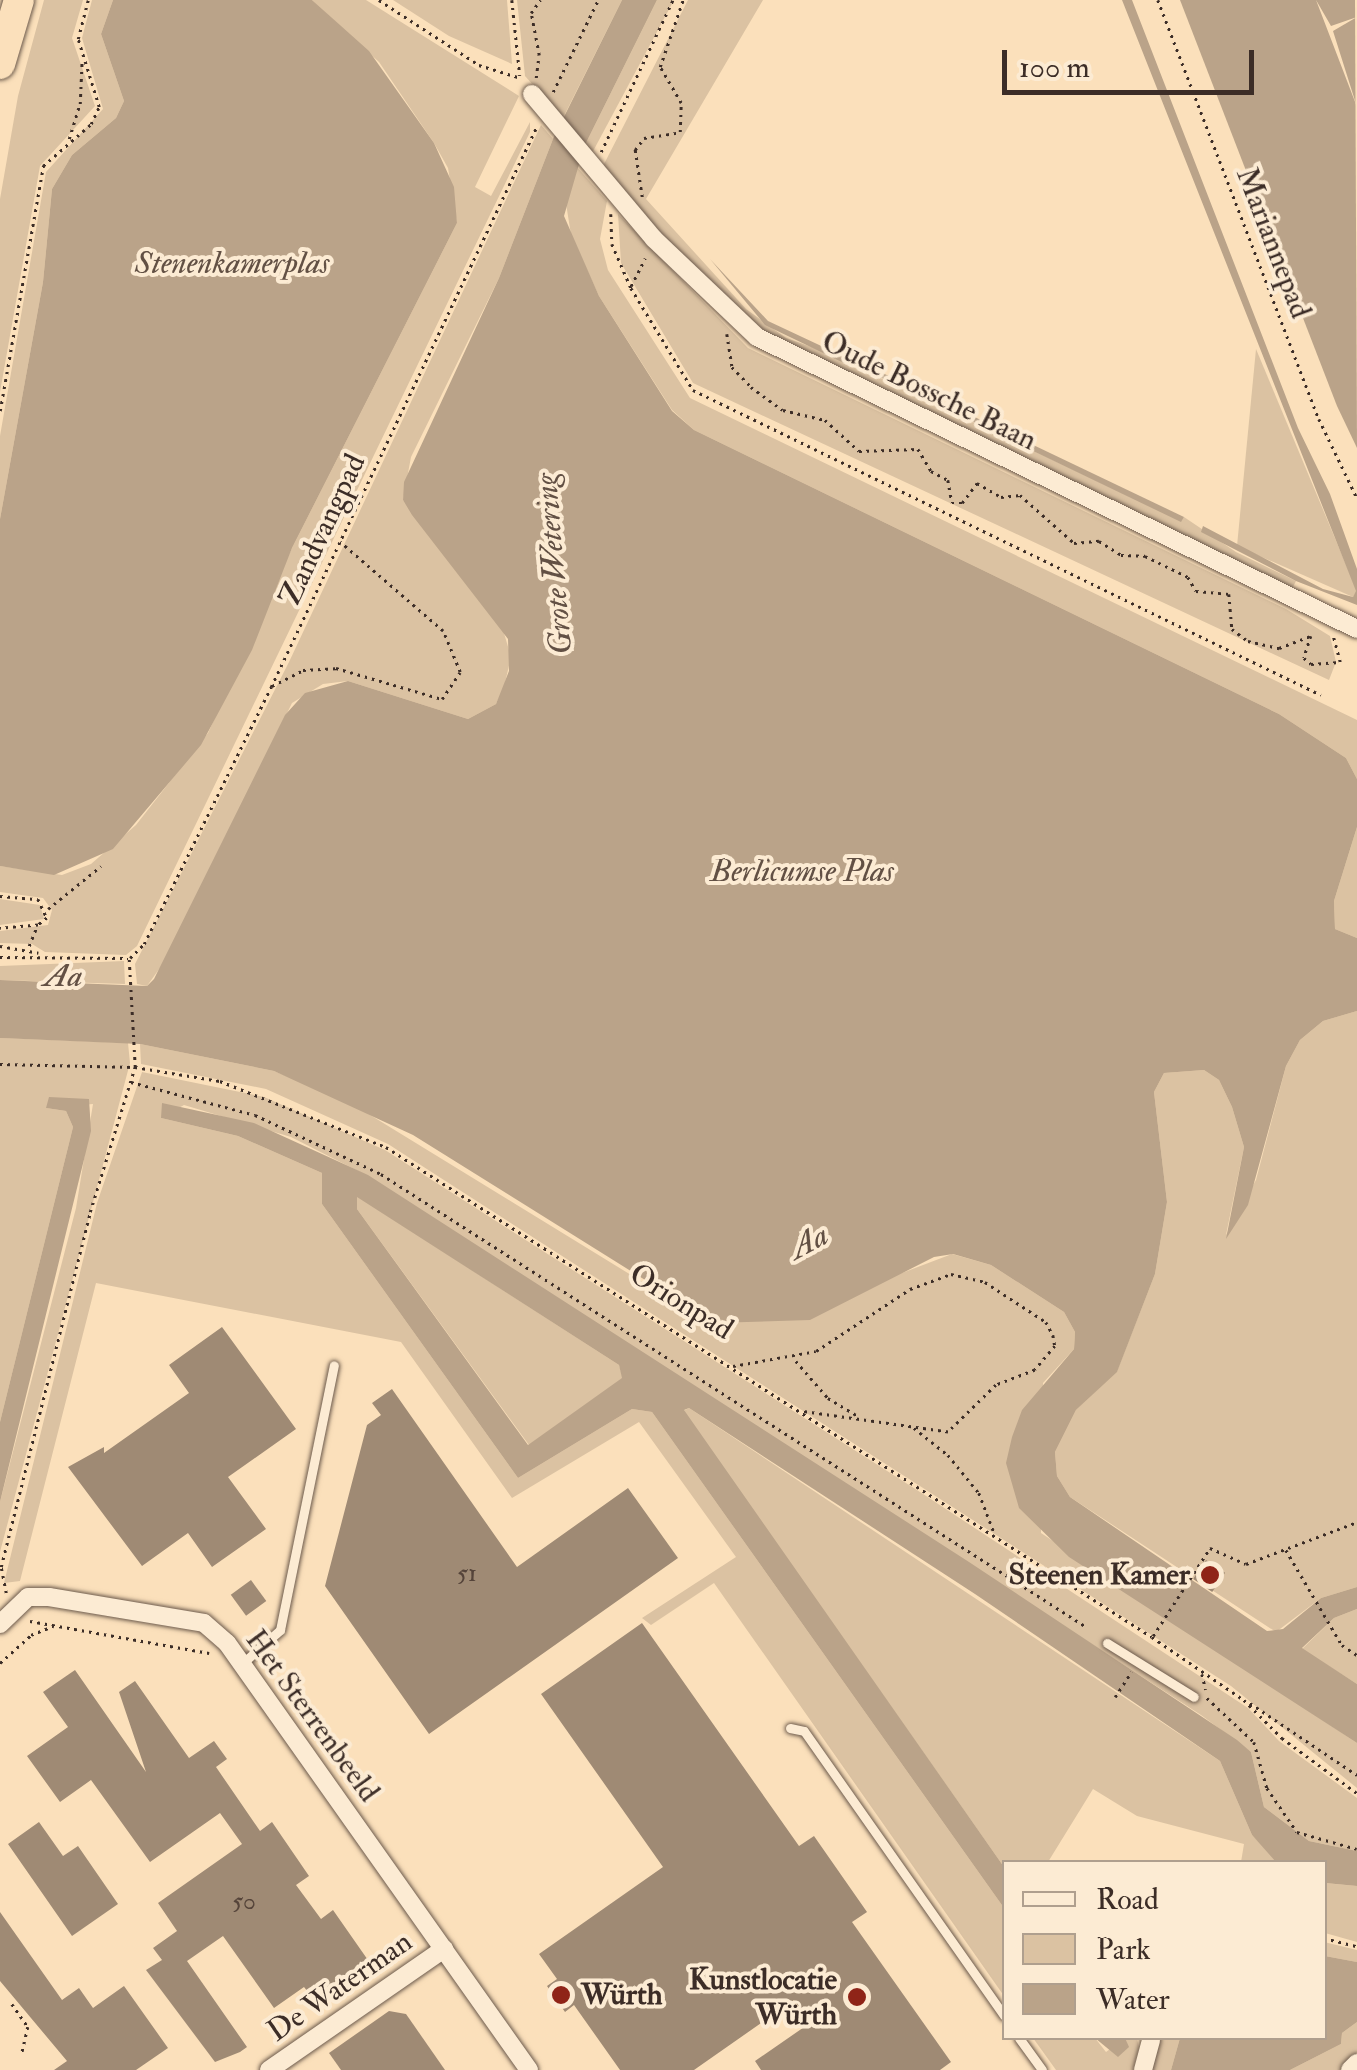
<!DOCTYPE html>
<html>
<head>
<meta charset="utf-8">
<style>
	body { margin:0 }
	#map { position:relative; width:1357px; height:2070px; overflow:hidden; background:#fbe0bb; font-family:"IM FELL Double Pica",serif }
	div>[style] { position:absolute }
	.green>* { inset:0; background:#dbc2a2 }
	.water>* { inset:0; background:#baa389 }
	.pier>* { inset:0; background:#fbe0bb }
	.building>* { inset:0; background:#9f8a74; transform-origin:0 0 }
	.path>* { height:2.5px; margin-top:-1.25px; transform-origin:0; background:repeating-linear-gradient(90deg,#3c2d27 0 2.5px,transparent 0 7.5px) }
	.roads { filter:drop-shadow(0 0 2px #6c5a4c) drop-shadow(0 0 2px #6c5a4c) }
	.service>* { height:9px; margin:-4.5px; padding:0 4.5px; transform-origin:4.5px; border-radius:4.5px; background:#fcebd3 }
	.minor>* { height:18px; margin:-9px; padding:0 9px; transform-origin:9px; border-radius:9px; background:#fcebd3 }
	.motorway>* { height:30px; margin:-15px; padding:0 15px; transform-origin:15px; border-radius:15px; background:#fbe0bb }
	.dots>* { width:28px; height:28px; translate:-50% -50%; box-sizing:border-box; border:5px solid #fcebd3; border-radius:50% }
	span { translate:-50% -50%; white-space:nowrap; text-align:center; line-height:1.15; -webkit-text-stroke:8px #fcebd3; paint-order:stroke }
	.number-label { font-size:25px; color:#55443a }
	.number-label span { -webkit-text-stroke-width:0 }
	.street-label { font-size:30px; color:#3c2d27 }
	.poi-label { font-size:30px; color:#3c2d27; font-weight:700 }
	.right { translate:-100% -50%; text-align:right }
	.left { translate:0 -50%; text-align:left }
	.water-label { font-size:32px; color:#625044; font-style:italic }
	.legend { position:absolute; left:1002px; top:1860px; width:325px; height:180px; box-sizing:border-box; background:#fcebd3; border:2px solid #af9f8e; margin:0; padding:12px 18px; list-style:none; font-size:30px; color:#3c2d27 }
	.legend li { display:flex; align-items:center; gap:20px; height:50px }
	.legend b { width:50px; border:2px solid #af9f8e }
	.scale { position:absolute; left:1002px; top:50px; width:252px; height:45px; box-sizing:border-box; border:5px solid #3c2d27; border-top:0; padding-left:12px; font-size:30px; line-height:35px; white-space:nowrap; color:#3c2d27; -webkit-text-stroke:8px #fcebd3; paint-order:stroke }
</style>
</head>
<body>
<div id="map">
	<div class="green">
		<i style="clip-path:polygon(44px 0,83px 0,72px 38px,95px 106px,40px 166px,0 392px,0 199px,18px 96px)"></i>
		<i style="clip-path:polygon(92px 0,113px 0,101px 34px,124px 101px,116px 118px,72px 155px,52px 189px,43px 282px,0 519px,0 436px,46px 172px,103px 109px,82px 38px)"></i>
		<i style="clip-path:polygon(312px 0,366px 0,519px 96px,475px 187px,491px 196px,530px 122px,530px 132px,137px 946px,126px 955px,45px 952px,32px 944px,0 943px,0 931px,48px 925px,52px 910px,43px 898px,0 892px,0 866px,62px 875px,91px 864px,136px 825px,208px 733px,292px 548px,457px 223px,448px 168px,434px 143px,379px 62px)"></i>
		<i style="clip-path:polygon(393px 0,507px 0,512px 64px,449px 36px)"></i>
		<i style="clip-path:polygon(517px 0,622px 0,563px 118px,525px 76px)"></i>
		<i style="clip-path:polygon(657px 0,674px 0,591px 155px,584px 147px)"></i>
		<i style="clip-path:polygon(688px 0,763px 0,646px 199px,746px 309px,786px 338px,870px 367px,868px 372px,1181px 521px,1184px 517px,1236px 552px,1296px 581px,1292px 589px,755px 334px,735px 316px,602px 168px)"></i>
		<i style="clip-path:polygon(541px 125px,553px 139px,499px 278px,411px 457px,403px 500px,501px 623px,511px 657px,504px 687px,496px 704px,468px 719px,348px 681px,323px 684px,292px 703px,167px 958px,147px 986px,137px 984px,135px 964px,289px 662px)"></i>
		<i style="clip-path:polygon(576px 166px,607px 201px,600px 239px,608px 270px,690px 398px,1357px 720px,1357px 779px,1346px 758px,1279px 714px,694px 430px,672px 410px,599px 296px,571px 235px,565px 197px)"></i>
		<i style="clip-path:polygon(618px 214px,748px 348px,1286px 609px,1330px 636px,1336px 662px,1329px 680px,693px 383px,621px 263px)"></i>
		<i style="clip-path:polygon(1256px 349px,1357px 591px,1353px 597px,1237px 546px)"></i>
		<i style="clip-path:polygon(1357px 827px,1357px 938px,1335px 929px,1334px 901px)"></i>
		<i style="clip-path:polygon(0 899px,40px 905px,44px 919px,0 925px)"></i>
		<i style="clip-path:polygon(124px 961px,125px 984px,0 980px,0 966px)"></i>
		<i style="clip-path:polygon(1357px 1011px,1357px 1587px,1321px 1598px,1276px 1632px,1070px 1497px,1057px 1476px,1055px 1452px,1076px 1410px,1117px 1371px,1155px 1274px,1167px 1202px,1154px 1092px,1164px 1073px,1204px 1070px,1219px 1080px,1232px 1107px,1244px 1147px,1226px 1235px,1256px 1180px,1286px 1066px,1300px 1040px,1323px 1021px)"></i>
		<i style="clip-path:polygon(0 1038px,128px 1043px,130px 1063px,0 1552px,0 1502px,76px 1208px,93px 1104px,46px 1108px,66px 1111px,73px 1127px,0 1422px)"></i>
		<i style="clip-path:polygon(140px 1044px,274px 1071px,349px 1102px,693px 1313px,902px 1273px,952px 1254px,991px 1265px,1064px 1312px,1075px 1332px,1074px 1349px,1043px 1383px,1041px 1533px,1357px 1743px,1357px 1788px,1231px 1686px,388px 1144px,266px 1089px,141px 1064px)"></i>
		<i style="clip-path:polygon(142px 1072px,264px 1097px,385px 1150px,920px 1492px,1248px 1708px,1279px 1741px,1357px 1798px,1357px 1851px,1309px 1841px,1264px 1807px,1251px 1752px,1201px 1715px,368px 1176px,291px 1137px,184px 1105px,161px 1118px,238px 1136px,322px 1173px,322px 1204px,518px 1478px,632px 1409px,652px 1412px,1004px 1908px,1004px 1996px,714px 1583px,651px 1625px,642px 1618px,736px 1557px,639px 1422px,512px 1498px,401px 1342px,96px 1283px,20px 1581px,4px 1583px,97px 1203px)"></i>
		<i style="clip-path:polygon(357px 1196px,619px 1365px,623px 1378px,529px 1445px,357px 1209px)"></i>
		<i style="clip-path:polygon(689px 1408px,1220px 1761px,1252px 1835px,1278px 1862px,1241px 1862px,1244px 1844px,1137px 1816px,1093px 1789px,1048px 1862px,1004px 1867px,683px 1411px)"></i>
		<i style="clip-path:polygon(1357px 1609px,1357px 1684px,1302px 1649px,1334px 1618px)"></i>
		<i style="clip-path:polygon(1324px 1883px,1357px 1886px,1357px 1942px,1325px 1933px)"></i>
		<i style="clip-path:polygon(1324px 1942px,1357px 1950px,1357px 1962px,1325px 1956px)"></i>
		<i style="clip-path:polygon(1357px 2022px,1357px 2052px,1343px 2070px,1290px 2070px,1341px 2044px,1342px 2033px)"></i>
		<i style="clip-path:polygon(1033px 2038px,1095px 2038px,1106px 2052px,1125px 2038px,1137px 2038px,1139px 2048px,1133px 2070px,1056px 2070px)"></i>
		<i style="clip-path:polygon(1161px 2038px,1180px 2038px,1171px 2070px,1152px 2070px)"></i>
	</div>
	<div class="water">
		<i style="clip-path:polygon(113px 0,312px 0,369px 51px,434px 143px,454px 187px,457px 223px,292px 548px,252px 650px,201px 745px,113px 849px,54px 875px,0 866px,0 519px,43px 282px,52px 189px,72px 155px,116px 118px,124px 101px,101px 34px)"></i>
		<i style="clip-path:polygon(622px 0,657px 0,584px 147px,564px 216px,599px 296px,672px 411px,694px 430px,1279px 714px,1346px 758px,1357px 779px,1357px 827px,1334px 901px,1335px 929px,1357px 938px,1357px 1011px,1323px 1021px,1300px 1040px,1286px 1066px,1248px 1205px,1226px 1239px,1244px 1147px,1232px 1107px,1219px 1080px,1204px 1070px,1164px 1073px,1154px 1092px,1167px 1202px,1155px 1274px,1117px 1372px,1076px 1410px,1055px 1452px,1057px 1476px,1070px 1497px,1267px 1631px,1283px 1629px,1321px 1598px,1357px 1587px,1357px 1609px,1334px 1618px,1302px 1648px,1357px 1684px,1357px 1743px,1069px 1557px,1019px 1508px,1006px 1463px,1012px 1437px,1022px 1410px,1074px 1349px,1075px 1332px,1064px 1312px,991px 1265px,953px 1254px,934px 1257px,810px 1320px,714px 1323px,413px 1135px,274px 1071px,140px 1044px,0 1038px,0 980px,147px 986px,154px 979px,285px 715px,305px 693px,348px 681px,468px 719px,496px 704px,509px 671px,508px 639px,412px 515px,403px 500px,404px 482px,499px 278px,553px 139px)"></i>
		<i style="clip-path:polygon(1122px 0,1132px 0,1298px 428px,1330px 494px,1357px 569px,1357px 605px,1296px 581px,1201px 532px,1203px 526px,1323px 589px,1353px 597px,1356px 591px)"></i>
		<i style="clip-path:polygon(1180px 0,1355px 0,1357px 448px,1337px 406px)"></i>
		<i style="clip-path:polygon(710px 259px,768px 321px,849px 359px,846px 364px,765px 325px)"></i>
		<i style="clip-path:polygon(870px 367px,1184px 517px,1181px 522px,867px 371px)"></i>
		<i style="clip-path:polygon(49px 1097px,89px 1099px,91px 1131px,0 1502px,0 1422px,73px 1127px,66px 1111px,46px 1108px)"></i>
		<i style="clip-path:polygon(evenodd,162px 1103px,254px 1123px,368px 1175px,969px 1562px,1237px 1740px,1251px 1752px,1264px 1807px,1309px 1841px,1357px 1851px,1357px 1886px,1325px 1883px,1324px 1862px,1276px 1862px,1252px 1835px,1220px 1761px,975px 1594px,689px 1408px,684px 1410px,1004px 1867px,1004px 1908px,652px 1412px,632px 1409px,518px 1478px,322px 1204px,322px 1173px,238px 1136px,161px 1118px,162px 1103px,357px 1197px,619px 1365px,622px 1378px,528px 1445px,357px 1209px,357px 1197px)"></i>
		<i style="clip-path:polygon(1325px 1956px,1357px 1962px,1357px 2022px,1342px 2033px,1341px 2044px,1290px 2070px,1171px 2070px,1180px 2038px,1324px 2038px)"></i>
		<i style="clip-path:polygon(1095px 2038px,1125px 2038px,1129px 2047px,1118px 2057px)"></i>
	</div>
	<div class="pier">
		<i style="clip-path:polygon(1316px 0,1331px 26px,1357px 17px,1333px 31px,1357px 107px)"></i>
	</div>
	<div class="building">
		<i style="clip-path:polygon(222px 1327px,296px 1429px,228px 1477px,266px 1529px,212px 1567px,188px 1533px,142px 1566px,68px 1467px,104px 1447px,104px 1453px,189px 1393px,169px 1365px)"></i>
		<i style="clip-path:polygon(392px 1389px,517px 1567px,628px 1488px,678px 1558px,429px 1734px,325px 1586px,367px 1425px,381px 1415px,372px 1403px)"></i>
		<i style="left:1206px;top:1560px;width:23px;height:23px;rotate:34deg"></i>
		<i style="left:251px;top:1580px;width:26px;height:25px;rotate:54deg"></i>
		<i style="clip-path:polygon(642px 1623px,799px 1846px,814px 1836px,867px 1912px,852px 1922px,951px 2062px,940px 2070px,761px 2070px,755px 2061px,810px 2023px,794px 2000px,694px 2070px,620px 2070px,574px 2005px,565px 2012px,547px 1986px,557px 1979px,539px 1954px,663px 1867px,541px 1694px)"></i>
		<i style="clip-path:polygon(75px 1670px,146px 1772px,119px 1692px,135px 1681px,189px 1758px,214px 1741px,227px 1759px,216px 1767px,260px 1831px,272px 1822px,309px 1876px,296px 1885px,321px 1919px,333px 1910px,370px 1963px,315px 2001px,304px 1987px,274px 2008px,223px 1936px,187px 1961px,247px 2047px,240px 2052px,215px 2062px,146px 1970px,162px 1960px,153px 1948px,177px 1931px,158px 1903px,242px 1844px,220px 1813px,150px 1862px,91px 1780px,60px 1802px,27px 1756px,68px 1727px,43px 1692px)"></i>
		<i style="clip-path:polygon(39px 1822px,63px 1856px,78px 1846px,118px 1904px,72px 1936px,8px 1844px)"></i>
		<i style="clip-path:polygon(0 1912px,62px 2000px,79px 1988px,93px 2008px,124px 1986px,168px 2048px,136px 2070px,54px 2070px,67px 2061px,0 1981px)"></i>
		<i style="clip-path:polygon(389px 2011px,406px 2014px,445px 2070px,341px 2070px,329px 2053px)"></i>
	</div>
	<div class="path">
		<i style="left:379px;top:0;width:119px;rotate:33deg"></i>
		<i style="left:479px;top:65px;width:44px;rotate:17.2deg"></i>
		<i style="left:512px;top:0;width:76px;rotate:84deg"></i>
		<i style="left:1158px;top:0;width:449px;rotate:69deg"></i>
		<i style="left:1319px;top:419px;width:88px;rotate:64.3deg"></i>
		<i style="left:536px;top:78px;width:23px;rotate:-83deg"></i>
		<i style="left:539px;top:55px;width:43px;rotate:-100.8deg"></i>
		<i style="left:531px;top:13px;width:16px;rotate:-55deg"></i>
		<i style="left:553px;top:92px;width:102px;rotate:-63.9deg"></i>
		<i style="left:69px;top:139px;width:37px;rotate:-73deg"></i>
		<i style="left:80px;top:104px;width:45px;rotate:-87.5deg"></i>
		<i style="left:601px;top:152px;width:168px;rotate:-64.7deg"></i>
		<i style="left:642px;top:197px;width:48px;rotate:-98.5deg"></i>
		<i style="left:635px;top:150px;width:15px;rotate:-53deg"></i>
		<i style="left:644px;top:138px;width:36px;rotate:-9deg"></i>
		<i style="left:680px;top:132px;width:29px;rotate:-88deg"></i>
		<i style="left:681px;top:103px;width:42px;rotate:-120.3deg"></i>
		<i style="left:660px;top:67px;width:71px;rotate:-71.1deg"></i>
		<i style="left:611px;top:214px;width:30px;rotate:88deg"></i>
		<i style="left:612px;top:244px;width:48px;rotate:66.6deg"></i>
		<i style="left:631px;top:288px;width:119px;rotate:58.7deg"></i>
		<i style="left:693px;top:390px;width:698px;rotate:25.9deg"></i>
		<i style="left:631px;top:286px;width:31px;rotate:-63deg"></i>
		<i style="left:727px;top:334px;width:33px;rotate:81deg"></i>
		<i style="left:732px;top:367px;width:28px;rotate:46deg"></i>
		<i style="left:751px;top:387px;width:39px;rotate:36deg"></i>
		<i style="left:783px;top:410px;width:43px;rotate:13.4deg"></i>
		<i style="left:825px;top:420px;width:46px;rotate:42.4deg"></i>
		<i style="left:859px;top:451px;width:59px;rotate:-1.9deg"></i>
		<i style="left:918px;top:449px;width:26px;rotate:59deg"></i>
		<i style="left:931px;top:471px;width:19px;rotate:28deg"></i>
		<i style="left:948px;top:480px;width:23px;rotate:80deg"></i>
		<i style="left:952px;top:503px;width:10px"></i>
		<i style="left:962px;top:503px;width:25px;rotate:-53deg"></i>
		<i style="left:977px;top:483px;width:28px;rotate:30deg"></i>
		<i style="left:1001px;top:497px;width:19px;rotate:-6deg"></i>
		<i style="left:1020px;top:495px;width:72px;rotate:41.6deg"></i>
		<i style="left:1074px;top:543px;width:25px;rotate:-5deg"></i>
		<i style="left:1099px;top:541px;width:26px;rotate:32deg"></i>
		<i style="left:1121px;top:555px;width:24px;rotate:2deg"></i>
		<i style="left:1145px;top:556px;width:48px;rotate:26deg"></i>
		<i style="left:1188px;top:577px;width:16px;rotate:60deg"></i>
		<i style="left:1196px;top:591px;width:33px;rotate:5deg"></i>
		<i style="left:1229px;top:594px;width:35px;rotate:85deg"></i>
		<i style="left:1232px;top:629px;width:20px;rotate:37deg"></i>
		<i style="left:1248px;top:641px;width:32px;rotate:13deg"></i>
		<i style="left:1279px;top:648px;width:34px;rotate:-21deg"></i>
		<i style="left:1311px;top:636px;width:23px;rotate:108deg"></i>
		<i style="left:1304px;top:658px;width:9px;rotate:41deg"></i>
		<i style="left:1311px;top:664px;width:29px;rotate:-4deg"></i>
		<i style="left:1340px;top:662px;width:27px;rotate:-105deg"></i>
		<i style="left:0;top:411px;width:249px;rotate:-80deg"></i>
		<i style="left:43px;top:166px;width:64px;rotate:-41.2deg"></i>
		<i style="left:91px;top:124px;width:19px;rotate:-65deg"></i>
		<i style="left:99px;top:107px;width:71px;rotate:-107.2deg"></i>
		<i style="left:78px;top:39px;width:40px;rotate:-75.6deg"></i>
		<i style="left:272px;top:686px;width:35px;rotate:-27deg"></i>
		<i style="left:303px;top:670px;width:33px;rotate:-3deg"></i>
		<i style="left:336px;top:668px;width:110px;rotate:16.3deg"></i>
		<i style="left:442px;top:699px;width:32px;rotate:-56deg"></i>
		<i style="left:460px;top:672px;width:44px;rotate:-112.5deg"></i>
		<i style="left:443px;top:631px;width:136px;rotate:-139.2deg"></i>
		<i style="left:0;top:896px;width:38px;rotate:5deg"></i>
		<i style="left:38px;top:899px;width:21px;rotate:65deg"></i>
		<i style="left:47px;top:918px;width:11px;rotate:142deg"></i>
		<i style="left:38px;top:925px;width:38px;rotate:175deg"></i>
		<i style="left:48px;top:909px;width:68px;rotate:-39.1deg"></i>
		<i style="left:0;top:946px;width:39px;rotate:10deg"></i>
		<i style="left:29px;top:946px;width:22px;rotate:-68deg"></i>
		<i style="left:0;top:957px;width:128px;rotate:0.4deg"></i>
		<i style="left:130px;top:958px;width:20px;rotate:-45deg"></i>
		<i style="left:144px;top:944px;width:287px;rotate:-63.7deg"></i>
		<i style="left:271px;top:687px;width:621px;rotate:-64.63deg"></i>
		<i style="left:0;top:1064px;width:135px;rotate:1.3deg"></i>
		<i style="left:135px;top:1067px;width:86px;rotate:9.4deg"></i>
		<i style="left:220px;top:1081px;width:179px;rotate:21.7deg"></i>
		<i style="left:386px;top:1147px;width:909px;rotate:32.61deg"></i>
		<i style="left:1152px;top:1637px;width:112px;rotate:34.4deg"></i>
		<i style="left:1244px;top:1700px;width:54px;rotate:45deg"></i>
		<i style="left:1282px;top:1738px;width:93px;rotate:36.3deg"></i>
		<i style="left:131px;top:1082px;width:128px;rotate:14.9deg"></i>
		<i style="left:255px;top:1115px;width:139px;rotate:25.1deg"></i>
		<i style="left:381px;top:1174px;width:837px;rotate:32.7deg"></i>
		<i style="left:796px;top:1361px;width:49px;rotate:49.1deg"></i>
		<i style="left:828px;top:1398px;width:33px;rotate:31deg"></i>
		<i style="left:733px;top:1366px;width:84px;rotate:-10.2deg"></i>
		<i style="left:816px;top:1351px;width:113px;rotate:-33.4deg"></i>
		<i style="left:910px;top:1289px;width:44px;rotate:-20.1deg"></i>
		<i style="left:951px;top:1274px;width:35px;rotate:13deg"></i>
		<i style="left:985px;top:1282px;width:73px;rotate:33.3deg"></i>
		<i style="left:1046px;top:1322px;width:15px;rotate:62deg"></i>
		<i style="left:1053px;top:1335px;width:11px;rotate:80deg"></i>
		<i style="left:1055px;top:1346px;width:31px;rotate:130deg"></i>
		<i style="left:1035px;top:1370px;width:42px;rotate:159deg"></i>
		<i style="left:996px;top:1385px;width:67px;rotate:135.6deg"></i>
		<i style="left:948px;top:1432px;width:148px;rotate:-171.9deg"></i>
		<i style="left:914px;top:1428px;width:43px;rotate:38.5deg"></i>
		<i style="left:948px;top:1455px;width:49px;rotate:50.8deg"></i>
		<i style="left:979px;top:1493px;width:45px;rotate:69.1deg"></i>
		<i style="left:1286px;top:1550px;width:110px;rotate:59.5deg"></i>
		<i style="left:1342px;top:1645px;width:18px;rotate:34deg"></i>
		<i style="left:6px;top:1593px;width:26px;rotate:-101deg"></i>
		<i style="left:1px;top:1567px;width:366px;rotate:-75.9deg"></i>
		<i style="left:90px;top:1212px;width:152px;rotate:-72.8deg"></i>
		<i style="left:135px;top:1067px;width:108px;rotate:-93.2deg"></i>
		<i style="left:30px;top:1621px;width:182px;rotate:10.1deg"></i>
		<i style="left:1153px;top:1636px;width:105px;rotate:-57.1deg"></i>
		<i style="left:1210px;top:1548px;width:39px;rotate:24deg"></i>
		<i style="left:1246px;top:1564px;width:119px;rotate:-20.7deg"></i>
		<i style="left:0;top:1663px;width:42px;rotate:-42.1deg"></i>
		<i style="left:31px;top:1635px;width:24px;rotate:-22deg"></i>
		<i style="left:1202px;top:1674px;width:16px;rotate:76deg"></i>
		<i style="left:1115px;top:1697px;width:30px;rotate:-57deg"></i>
		<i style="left:1207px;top:1698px;width:64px;rotate:43.1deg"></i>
		<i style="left:1254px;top:1742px;width:48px;rotate:74.2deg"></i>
		<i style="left:1267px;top:1788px;width:53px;rotate:55.7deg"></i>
		<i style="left:1297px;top:1832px;width:62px;rotate:15.8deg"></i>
		<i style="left:1250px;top:1703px;width:129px;rotate:33.9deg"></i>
		<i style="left:1324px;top:1938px;width:34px;rotate:14deg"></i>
		<i style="left:12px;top:2004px;width:28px;rotate:55deg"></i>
		<i style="left:28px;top:2027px;width:28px;rotate:103deg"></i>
	</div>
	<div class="roads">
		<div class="service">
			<i style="left:1107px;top:1643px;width:102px;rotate:31.8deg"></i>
			<i style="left:244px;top:1662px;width:48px;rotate:-41.6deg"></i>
			<i style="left:280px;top:1630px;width:270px;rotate:-78.5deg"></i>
			<i style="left:790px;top:1728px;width:14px;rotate:12deg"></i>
			<i style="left:804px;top:1731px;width:348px;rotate:54.9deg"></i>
			<i style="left:1019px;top:2038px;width:39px;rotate:54deg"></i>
		</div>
		<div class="minor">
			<i style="left:532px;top:94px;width:189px;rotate:49.9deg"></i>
			<i style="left:654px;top:239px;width:142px;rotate:43.6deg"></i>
			<i style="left:757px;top:337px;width:667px;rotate:25.95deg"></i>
			<i style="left:0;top:1624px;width:39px;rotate:-44deg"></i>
			<i style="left:28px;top:1597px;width:21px"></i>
			<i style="left:49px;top:1597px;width:157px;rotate:9.5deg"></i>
			<i style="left:204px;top:1623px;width:30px;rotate:41deg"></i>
			<i style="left:227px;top:1643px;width:523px;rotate:54.73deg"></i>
			<i style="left:269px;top:2070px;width:213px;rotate:-34.7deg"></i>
			<i style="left:1143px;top:2070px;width:31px;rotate:-75deg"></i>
			<i style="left:1350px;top:2070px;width:10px;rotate:-45deg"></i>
		</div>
		<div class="motorway">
			<i style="left:0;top:64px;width:67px;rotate:-73.5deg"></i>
		</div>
	</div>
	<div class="dots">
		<i style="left:1210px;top:1575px;background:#8f2418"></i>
		<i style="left:561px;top:1995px;background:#8f2418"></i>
		<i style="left:857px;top:1997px;background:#8f2418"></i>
	</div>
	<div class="number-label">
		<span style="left:467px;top:1574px">51</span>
		<span style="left:244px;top:1902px">50</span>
	</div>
	<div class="street-label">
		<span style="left:1273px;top:243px;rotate:69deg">Mariannepad</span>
		<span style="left:929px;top:391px;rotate:26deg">Oude Bossche Baan</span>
		<span style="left:323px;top:530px;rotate:-65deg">Zandvangpad</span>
		<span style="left:681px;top:1302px;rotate:32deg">Orionpad</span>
		<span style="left:312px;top:1716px;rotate:54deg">Het Sterrenbeeld</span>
		<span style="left:340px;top:1987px;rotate:-35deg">De Waterman</span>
	</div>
	<div class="poi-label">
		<span class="right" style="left:1190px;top:1575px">Steenen Kamer</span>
		<span class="right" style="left:837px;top:1997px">Kunstlocatie<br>Würth</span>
		<span class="left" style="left:581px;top:1995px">Würth</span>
	</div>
	<div class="water-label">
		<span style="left:232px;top:263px">Stenenkamerplas</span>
		<span style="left:554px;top:564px;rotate:-95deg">Grote Wetering</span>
		<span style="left:802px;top:871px">Berlicumse Plas</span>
		<span style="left:63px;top:976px">Aa</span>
		<span style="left:809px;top:1242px;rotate:-28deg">Aa</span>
	</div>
	<ul class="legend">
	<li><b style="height:12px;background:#fcebd3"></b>Road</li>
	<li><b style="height:28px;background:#dbc2a2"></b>Park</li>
	<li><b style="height:28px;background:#baa389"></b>Water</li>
	</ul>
	<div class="scale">100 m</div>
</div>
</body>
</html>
